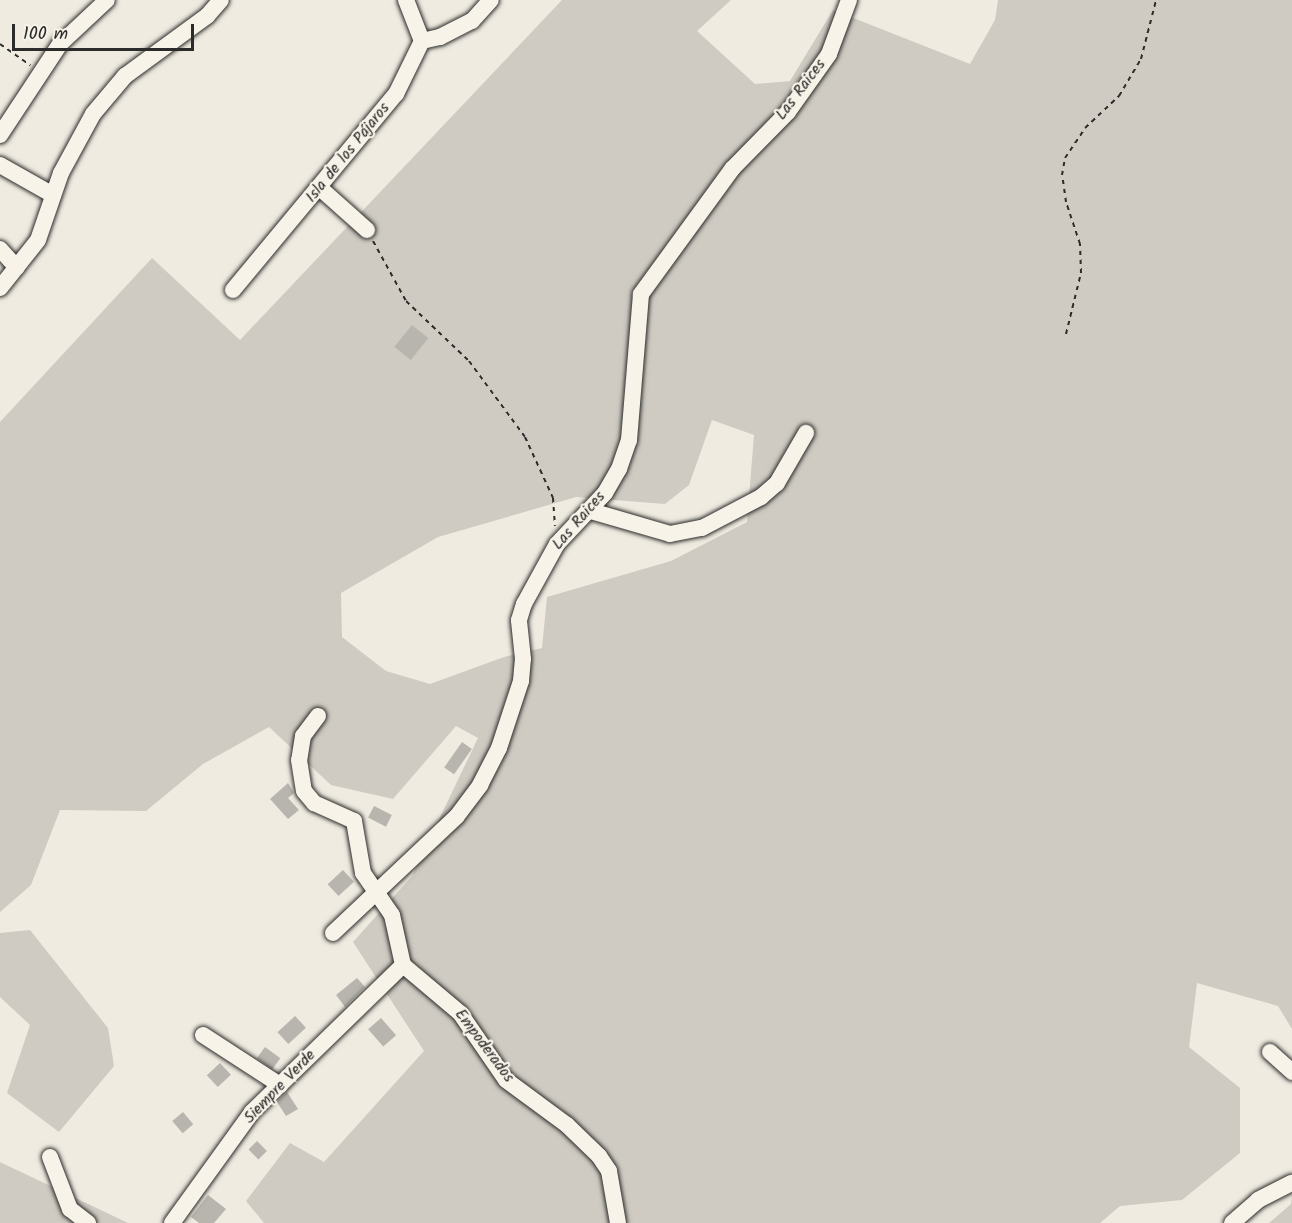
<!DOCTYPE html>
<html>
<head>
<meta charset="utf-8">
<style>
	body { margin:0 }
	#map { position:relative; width:1292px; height:1223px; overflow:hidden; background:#efebe0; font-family:Kalam,sans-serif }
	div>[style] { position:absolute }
	.green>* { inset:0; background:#cfcbc2 }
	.building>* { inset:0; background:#b8b5ae; transform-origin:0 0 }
	.path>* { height:2px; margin-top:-1px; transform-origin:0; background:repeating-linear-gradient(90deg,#2b2b2b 0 4.5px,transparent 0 9px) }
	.roads { filter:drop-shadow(0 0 2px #2b2b2b) drop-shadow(0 0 2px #2b2b2b) }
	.minor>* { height:16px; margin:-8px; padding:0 8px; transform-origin:8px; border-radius:8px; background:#f7f3e8 }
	span { translate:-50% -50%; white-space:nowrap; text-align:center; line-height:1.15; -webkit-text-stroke:4.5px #f7f3e8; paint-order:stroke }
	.street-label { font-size:16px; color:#2b2b2b }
	.scale { position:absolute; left:12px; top:24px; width:182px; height:27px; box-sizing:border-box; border:3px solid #2b2b2b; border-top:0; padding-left:8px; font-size:18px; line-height:21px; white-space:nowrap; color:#2b2b2b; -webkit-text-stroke:4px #f7f3e8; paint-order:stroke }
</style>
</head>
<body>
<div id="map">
	<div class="green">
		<i style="clip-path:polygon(evenodd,562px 0,731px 0,697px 31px,755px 84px,790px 81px,833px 10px,970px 64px,995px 20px,998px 0,1292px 0,1292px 1029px,1278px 1006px,1197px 983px,1189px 1047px,1240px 1088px,1240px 1153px,1182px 1200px,1120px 1206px,1100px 1223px,264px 1223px,246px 1201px,290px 1143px,324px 1162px,424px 1051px,353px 942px,412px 876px,478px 738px,456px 726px,393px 799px,331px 785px,269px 727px,203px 764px,146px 811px,60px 810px,31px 885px,0 912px,0 422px,152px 258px,240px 340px,562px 0,712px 420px,754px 435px,747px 522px,671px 561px,547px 597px,542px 648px,504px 657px,430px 684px,386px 671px,342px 637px,341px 593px,438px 537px,576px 497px,665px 504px,689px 485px,712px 420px)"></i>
		<i style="clip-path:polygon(30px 930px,108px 1028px,114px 1066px,59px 1132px,7px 1093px,30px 1025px,0 997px,0 933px)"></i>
		<i style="clip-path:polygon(0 1162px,128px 1223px,0 1223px)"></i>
		<i style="clip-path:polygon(1292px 1196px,1292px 1223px,1269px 1223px,1291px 1204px)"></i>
	</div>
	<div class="building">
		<i style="left:412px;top:325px;width:21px;height:28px;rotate:39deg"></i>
		<i style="left:462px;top:742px;width:12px;height:31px;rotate:35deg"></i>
		<i style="clip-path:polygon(288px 783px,294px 793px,288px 798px,299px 810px,288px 819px,270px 799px)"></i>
		<i style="left:374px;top:806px;width:20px;height:13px;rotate:27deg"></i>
		<i style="left:343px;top:870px;width:16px;height:21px;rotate:47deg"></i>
		<i style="clip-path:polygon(357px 978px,365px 987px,345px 1007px,336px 995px)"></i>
		<i style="left:295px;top:1016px;width:16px;height:24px;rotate:47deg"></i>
		<i style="left:381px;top:1018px;width:23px;height:17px;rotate:49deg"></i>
		<i style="left:265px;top:1047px;width:19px;height:14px;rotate:36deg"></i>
		<i style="left:220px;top:1063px;width:16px;height:18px;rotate:47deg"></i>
		<i style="clip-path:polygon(287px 1092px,298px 1109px,286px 1116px,277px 1102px)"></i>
		<i style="left:183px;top:1112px;width:16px;height:14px;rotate:50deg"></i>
		<i style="left:257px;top:1141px;width:14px;height:12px;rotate:45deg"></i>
		<i style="clip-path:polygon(208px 1195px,226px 1209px,214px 1223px,199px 1223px,191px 1217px)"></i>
	</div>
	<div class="path">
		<i style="left:0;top:44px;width:37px;rotate:35deg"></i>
		<i style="left:373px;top:241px;width:68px;rotate:61.2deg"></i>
		<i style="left:406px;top:301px;width:87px;rotate:43.6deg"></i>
		<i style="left:469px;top:361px;width:94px;rotate:53.6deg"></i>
		<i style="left:525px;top:437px;width:67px;rotate:65.3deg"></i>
		<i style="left:553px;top:498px;width:28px;rotate:86deg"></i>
		<i style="left:1066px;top:334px;width:63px;rotate:-76.2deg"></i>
		<i style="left:1081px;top:273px;width:29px;rotate:-92deg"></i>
		<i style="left:1080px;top:244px;width:44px;rotate:-108.4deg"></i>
		<i style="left:1066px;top:202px;width:27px;rotate:-98deg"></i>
		<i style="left:1062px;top:175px;width:17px;rotate:-80deg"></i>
		<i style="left:1065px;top:158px;width:36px;rotate:-56deg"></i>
		<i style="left:1085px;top:128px;width:47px;rotate:-43.3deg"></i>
		<i style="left:1119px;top:96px;width:43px;rotate:-59.3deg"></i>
		<i style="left:1141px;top:59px;width:61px;rotate:-75.7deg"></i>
	</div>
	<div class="roads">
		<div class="minor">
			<i style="left:422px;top:41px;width:18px;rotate:-13deg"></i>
			<i style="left:440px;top:37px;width:36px;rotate:-27deg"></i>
			<i style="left:472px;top:21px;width:28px;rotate:-48deg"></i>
			<i style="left:0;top:135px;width:109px;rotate:-56.6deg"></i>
			<i style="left:60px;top:44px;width:64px;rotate:-43.1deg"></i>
			<i style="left:0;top:165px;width:61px;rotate:29.5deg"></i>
			<i style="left:320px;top:188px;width:63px;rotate:41.8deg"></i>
			<i style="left:0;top:249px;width:25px;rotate:48deg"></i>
			<i style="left:0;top:288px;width:61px;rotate:-51.6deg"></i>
			<i style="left:38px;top:240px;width:71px;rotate:-71.1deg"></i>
			<i style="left:61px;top:173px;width:67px;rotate:-61.5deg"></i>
			<i style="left:93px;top:114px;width:50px;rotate:-49.9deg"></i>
			<i style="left:125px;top:76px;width:102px;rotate:-36.2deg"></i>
			<i style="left:207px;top:16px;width:21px;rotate:-49deg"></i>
			<i style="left:233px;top:290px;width:255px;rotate:-50.3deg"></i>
			<i style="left:396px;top:94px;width:59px;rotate:-63.9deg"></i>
			<i style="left:422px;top:41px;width:44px;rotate:-111.3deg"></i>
			<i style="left:591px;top:511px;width:82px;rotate:16.2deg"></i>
			<i style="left:670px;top:534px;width:33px;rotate:-11deg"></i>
			<i style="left:702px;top:528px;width:67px;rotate:-27.7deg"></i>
			<i style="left:761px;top:497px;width:21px;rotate:-41deg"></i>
			<i style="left:777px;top:483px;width:58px;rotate:-59.9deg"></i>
			<i style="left:318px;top:716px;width:25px;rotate:127deg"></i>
			<i style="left:303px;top:736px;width:24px;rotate:99deg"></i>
			<i style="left:299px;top:760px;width:31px;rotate:81deg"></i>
			<i style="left:304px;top:791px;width:16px;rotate:50deg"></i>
			<i style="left:314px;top:803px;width:44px;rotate:24.2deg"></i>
			<i style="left:354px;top:821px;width:53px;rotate:80.2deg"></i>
			<i style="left:363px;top:873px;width:51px;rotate:55.4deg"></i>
			<i style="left:392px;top:915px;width:51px;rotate:77.6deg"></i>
			<i style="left:403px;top:965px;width:75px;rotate:40.1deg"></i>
			<i style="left:460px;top:1013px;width:81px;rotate:55.5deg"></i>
			<i style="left:506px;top:1080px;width:76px;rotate:36.4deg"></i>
			<i style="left:567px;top:1125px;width:45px;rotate:44.1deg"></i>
			<i style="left:599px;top:1156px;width:18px;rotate:56deg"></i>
			<i style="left:609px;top:1171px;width:53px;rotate:80.2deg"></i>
			<i style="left:333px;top:933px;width:170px;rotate:-43.3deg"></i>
			<i style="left:457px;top:816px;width:39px;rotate:-53deg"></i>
			<i style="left:480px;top:785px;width:42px;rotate:-62.8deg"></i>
			<i style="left:499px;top:748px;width:71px;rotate:-71.8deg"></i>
			<i style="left:521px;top:681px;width:22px;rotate:-85deg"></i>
			<i style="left:523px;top:659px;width:39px;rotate:-96deg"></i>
			<i style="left:519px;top:620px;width:17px;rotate:-73deg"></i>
			<i style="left:524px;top:604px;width:68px;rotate:-61.2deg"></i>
			<i style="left:557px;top:544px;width:70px;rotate:-46.7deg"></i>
			<i style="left:605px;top:493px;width:28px;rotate:-60deg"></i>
			<i style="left:619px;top:469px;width:31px;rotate:-71deg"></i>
			<i style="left:629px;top:440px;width:146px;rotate:-85.3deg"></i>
			<i style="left:641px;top:294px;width:155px;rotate:-53.9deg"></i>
			<i style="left:732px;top:169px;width:80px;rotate:-45.5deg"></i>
			<i style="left:788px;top:112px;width:71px;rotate:-54.7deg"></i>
			<i style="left:829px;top:54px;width:58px;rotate:-69.7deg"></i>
			<i style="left:203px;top:1035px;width:92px;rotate:33deg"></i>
			<i style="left:1270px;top:1052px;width:30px;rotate:42deg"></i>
			<i style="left:50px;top:1157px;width:56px;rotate:69deg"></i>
			<i style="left:70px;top:1209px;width:23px;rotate:38deg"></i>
			<i style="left:172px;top:1223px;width:137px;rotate:-54.2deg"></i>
			<i style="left:252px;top:1112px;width:211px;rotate:-44.2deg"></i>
			<i style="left:1232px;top:1223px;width:35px;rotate:-41deg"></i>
			<i style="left:1258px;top:1200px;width:38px;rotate:-27deg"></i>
		</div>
	</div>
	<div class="street-label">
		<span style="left:801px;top:90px;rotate:-53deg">Las Raices</span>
		<span style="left:348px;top:153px;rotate:-51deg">Isla de los Pájaros</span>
		<span style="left:579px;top:521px;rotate:-49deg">Las Raices</span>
		<span style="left:484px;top:1046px;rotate:53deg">Empoderados</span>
		<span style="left:280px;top:1087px;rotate:-46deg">Siempre Verde</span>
	</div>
	<div class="scale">100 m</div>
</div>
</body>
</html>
